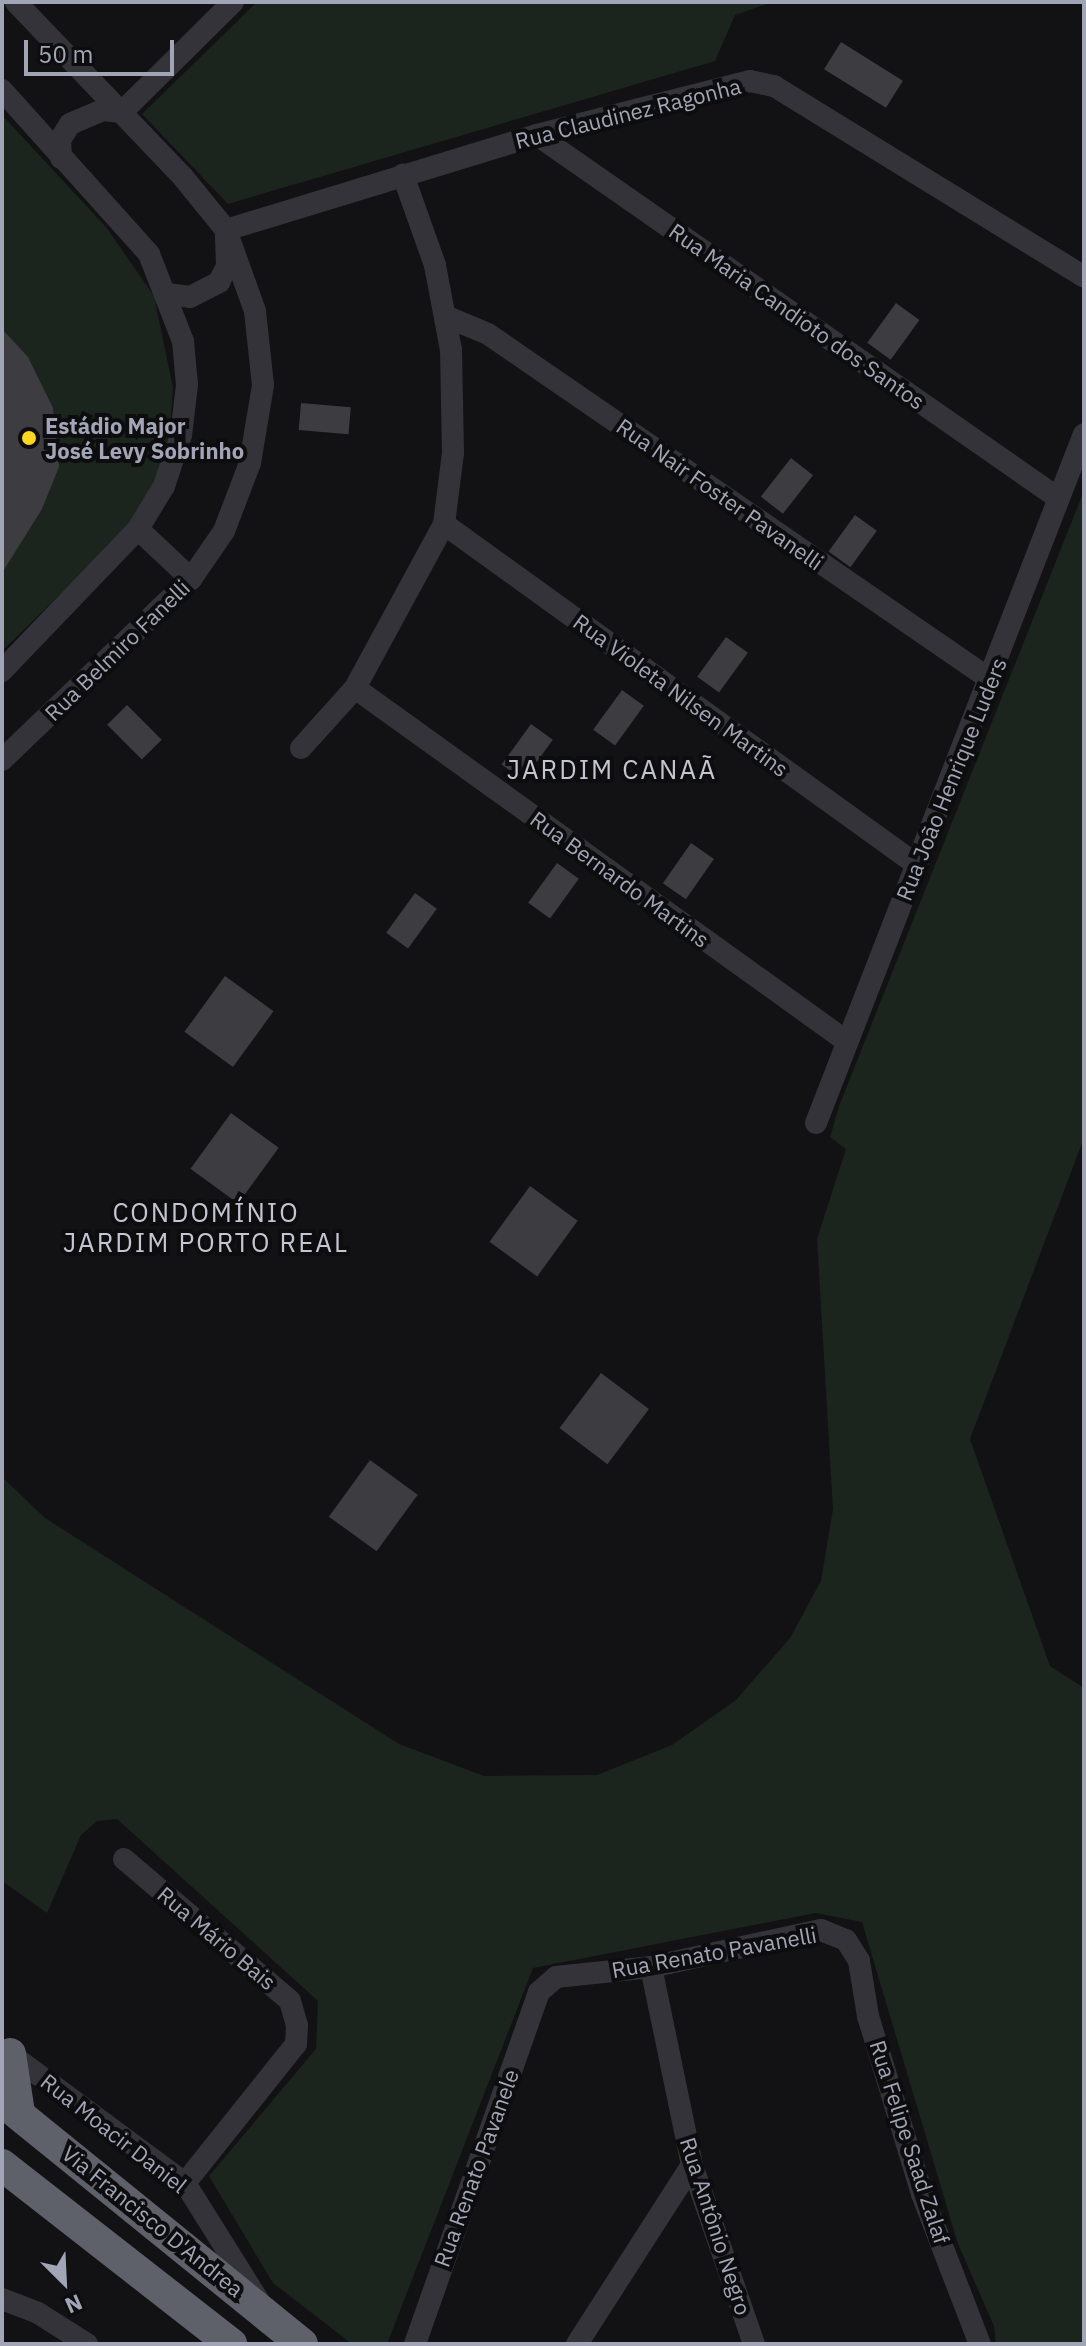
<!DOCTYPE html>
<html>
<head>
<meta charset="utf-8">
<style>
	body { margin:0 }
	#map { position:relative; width:1086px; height:2346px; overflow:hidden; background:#121214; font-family:"IBM Plex Sans",sans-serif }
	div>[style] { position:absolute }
	.green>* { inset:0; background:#1c241e }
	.building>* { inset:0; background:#3c3c41; transform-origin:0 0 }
	.minor>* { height:22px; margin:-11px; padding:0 11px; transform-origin:11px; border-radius:11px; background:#333339 }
	.highway>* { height:32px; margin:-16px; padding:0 16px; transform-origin:16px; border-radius:16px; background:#5e606a }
	.dots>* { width:22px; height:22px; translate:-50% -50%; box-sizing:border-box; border:4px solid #0d0d0f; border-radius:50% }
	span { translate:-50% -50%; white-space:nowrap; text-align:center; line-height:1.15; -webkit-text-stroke:8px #0d0d0f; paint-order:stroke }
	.street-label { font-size:22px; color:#a2a5b5 }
	.poi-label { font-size:22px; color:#a2a5b5; font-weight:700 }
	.left { translate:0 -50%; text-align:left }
	.quarter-label { font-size:26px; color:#c4c5d1; letter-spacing:2px }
	.frame { position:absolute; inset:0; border:4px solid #a2a5b5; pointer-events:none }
	.north { position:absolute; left:24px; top:2242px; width:80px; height:80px; -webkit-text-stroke:6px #0d0d0f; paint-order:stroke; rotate:156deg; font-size:22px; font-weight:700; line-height:32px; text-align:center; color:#a2a5b5 }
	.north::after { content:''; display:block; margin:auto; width:28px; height:36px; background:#a2a5b5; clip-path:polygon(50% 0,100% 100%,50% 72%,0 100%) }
	.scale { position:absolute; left:24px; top:40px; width:150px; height:36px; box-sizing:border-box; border:4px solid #a2a5b5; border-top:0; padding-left:10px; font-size:24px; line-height:28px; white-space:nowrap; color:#a2a5b5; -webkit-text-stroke:6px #0d0d0f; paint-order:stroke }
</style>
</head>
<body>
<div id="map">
	<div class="green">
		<i style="clip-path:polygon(257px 2px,772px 2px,735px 15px,715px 61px,228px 204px,142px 114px)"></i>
		<i style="clip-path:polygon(2px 115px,106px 227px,154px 296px,173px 388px,170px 429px,156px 483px,131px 525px,2px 651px)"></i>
		<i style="clip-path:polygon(1084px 491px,1084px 1138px,970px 1439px,1050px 1666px,1084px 1688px,1084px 2344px,996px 2344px,994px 2326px,958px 2244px,862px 1922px,816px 1913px,533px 1968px,387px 2344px,352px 2344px,273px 2283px,209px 2176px,316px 2049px,318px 2001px,117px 1819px,97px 1821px,81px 1835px,47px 1913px,2px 1881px,2px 1477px,45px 1518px,399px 1744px,484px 1776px,597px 1775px,672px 1745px,736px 1700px,790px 1638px,821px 1581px,833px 1509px,817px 1239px,846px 1149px,830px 1137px,839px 1106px)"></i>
	</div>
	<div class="building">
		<i style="left:841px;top:42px;width:73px;height:32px;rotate:32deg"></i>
		<i style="left:896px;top:303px;width:29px;height:49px;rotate:36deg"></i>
		<i style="clip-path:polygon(2px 329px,28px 357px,53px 408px,59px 467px,42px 509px,2px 573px)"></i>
		<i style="left:301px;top:403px;width:50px;height:27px;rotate:5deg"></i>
		<i style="left:791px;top:458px;width:28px;height:49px;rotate:38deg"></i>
		<i style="left:855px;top:515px;width:27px;height:45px;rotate:36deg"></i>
		<i style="left:726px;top:637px;width:27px;height:49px;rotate:36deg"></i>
		<i style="left:622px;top:690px;width:27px;height:49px;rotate:36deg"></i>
		<i style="left:127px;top:705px;width:49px;height:28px;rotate:45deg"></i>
		<i style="left:531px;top:724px;width:27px;height:50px;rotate:36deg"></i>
		<i style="left:691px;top:843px;width:28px;height:49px;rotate:35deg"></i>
		<i style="left:557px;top:863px;width:27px;height:49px;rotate:36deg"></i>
		<i style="left:415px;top:893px;width:27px;height:49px;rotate:36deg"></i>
		<i style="left:225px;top:976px;width:60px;height:69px;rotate:36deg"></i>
		<i style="left:231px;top:1113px;width:59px;height:69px;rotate:36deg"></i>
		<i style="left:530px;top:1186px;width:59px;height:69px;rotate:36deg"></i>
		<i style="left:601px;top:1373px;width:60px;height:69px;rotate:37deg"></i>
		<i style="left:370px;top:1460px;width:59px;height:70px;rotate:36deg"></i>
	</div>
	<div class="minor">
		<i style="left:2px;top:90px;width:220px;rotate:48.1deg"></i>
		<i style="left:149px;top:254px;width:93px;rotate:68.7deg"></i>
		<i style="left:183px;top:341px;width:44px;rotate:84.8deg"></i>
		<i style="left:187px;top:385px;width:50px;rotate:96.8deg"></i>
		<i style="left:181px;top:435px;width:54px;rotate:108.4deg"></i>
		<i style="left:164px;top:486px;width:50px;rotate:121.2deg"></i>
		<i style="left:138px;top:529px;width:197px;rotate:133.8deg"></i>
		<i style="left:537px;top:135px;width:635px;rotate:34.87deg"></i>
		<i style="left:61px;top:158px;width:18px;rotate:-93deg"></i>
		<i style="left:60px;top:140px;width:19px;rotate:-58deg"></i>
		<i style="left:70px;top:124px;width:36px;rotate:-23deg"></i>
		<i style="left:103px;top:110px;width:19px;rotate:6deg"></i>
		<i style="left:122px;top:112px;width:156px;rotate:-44.7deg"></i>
		<i style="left:167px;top:294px;width:23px;rotate:7deg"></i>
		<i style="left:190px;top:297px;width:33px;rotate:-27deg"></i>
		<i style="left:219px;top:282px;width:18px;rotate:-63deg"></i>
		<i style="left:227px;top:266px;width:36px;rotate:-92deg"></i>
		<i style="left:226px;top:230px;width:325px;rotate:-17deg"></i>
		<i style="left:537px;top:135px;width:220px;rotate:-14.2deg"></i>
		<i style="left:750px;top:81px;width:25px;rotate:12deg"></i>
		<i style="left:774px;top:86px;width:364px;rotate:31.6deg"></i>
		<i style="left:445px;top:316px;width:47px;rotate:22.7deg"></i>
		<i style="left:488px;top:334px;width:611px;rotate:34.52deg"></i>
		<i style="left:444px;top:524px;width:583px;rotate:35.79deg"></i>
		<i style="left:138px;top:529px;width:73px;rotate:43.3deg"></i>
		<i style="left:355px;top:688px;width:605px;rotate:35.71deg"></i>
		<i style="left:301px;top:748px;width:81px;rotate:-48deg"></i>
		<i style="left:355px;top:688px;width:187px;rotate:-61.5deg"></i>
		<i style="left:444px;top:524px;width:72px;rotate:-82.8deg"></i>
		<i style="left:453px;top:453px;width:103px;rotate:-91.1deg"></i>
		<i style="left:451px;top:350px;width:86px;rotate:-100.7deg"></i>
		<i style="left:435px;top:265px;width:96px;rotate:-109.6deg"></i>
		<i style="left:2px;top:760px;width:262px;rotate:-43.8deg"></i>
		<i style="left:191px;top:579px;width:58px;rotate:-55.5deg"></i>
		<i style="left:224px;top:531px;width:73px;rotate:-69.1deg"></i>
		<i style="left:250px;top:463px;width:79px;rotate:-80.5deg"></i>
		<i style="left:263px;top:385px;width:74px;rotate:-96.2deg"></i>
		<i style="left:255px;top:311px;width:86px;rotate:-109.7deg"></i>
		<i style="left:226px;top:230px;width:68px;rotate:-129.1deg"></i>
		<i style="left:183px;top:177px;width:242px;rotate:-133.7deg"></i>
		<i style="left:816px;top:1123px;width:739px;rotate:-68.75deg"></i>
		<i style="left:124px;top:1859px;width:218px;rotate:40.5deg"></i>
		<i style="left:290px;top:2001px;width:25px;rotate:74deg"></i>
		<i style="left:297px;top:2025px;width:19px;rotate:93deg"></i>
		<i style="left:296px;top:2044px;width:178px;rotate:128.6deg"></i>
		<i style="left:651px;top:1967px;width:202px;rotate:78.3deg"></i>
		<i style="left:692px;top:2165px;width:189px;rotate:70.9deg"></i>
		<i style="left:5px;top:2050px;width:224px;rotate:36.5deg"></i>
		<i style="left:185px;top:2183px;width:142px;rotate:58deg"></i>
		<i style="left:2px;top:2299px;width:39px;rotate:21deg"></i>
		<i style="left:38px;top:2313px;width:58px;rotate:32.3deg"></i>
		<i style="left:415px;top:2344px;width:373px;rotate:-70.6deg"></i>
		<i style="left:539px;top:1992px;width:23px;rotate:-41deg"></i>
		<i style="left:556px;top:1977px;width:96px;rotate:-6deg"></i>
		<i style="left:651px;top:1967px;width:174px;rotate:-12.3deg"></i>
		<i style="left:821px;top:1930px;width:27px;rotate:22deg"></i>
		<i style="left:846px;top:1940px;width:25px;rotate:58deg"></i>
		<i style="left:859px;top:1961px;width:56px;rotate:80.7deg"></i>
		<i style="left:868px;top:2016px;width:186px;rotate:73.1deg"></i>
		<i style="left:922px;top:2194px;width:161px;rotate:68.9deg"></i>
		<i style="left:577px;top:2344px;width:213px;rotate:-57.3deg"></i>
	</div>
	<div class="highway">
		<i style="left:10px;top:2054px;width:60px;rotate:81.3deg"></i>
		<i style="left:2px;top:2101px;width:386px;rotate:39deg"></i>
		<i style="left:2px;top:2165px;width:291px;rotate:38deg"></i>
	</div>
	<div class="dots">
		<i style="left:29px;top:438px;background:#fcd722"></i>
	</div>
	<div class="street-label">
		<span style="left:628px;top:113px;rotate:-14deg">Rua Claudinez Ragonha</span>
		<span style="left:797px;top:316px;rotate:35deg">Rua Maria Candioto dos Santos</span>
		<span style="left:720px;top:494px;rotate:35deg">Rua Nair Foster Pavanelli</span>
		<span style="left:117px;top:650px;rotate:-44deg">Rua Belmiro Fanelli</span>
		<span style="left:681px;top:695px;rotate:36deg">Rua Violeta Nilsen Martins</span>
		<span style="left:951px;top:779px;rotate:-68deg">Rua João Henrique Luders</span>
		<span style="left:620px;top:879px;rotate:36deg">Rua Bernardo Martins</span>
		<span style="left:217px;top:1938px;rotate:40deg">Rua Mário Bais</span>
		<span style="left:714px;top:1952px;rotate:-10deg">Rua Renato Pavanelli</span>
		<span style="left:114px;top:2133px;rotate:38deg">Rua Moacir Daniel</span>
		<span style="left:910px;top:2142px;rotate:72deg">Rua Felipe Saad Zalaf</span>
		<span style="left:476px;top:2168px;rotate:-70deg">Rua Renato Pavanele</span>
		<span style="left:153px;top:2221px;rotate:39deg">Via Francisco D'Andrea</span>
		<span style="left:716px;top:2226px;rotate:72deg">Rua Antônio Negro</span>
	</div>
	<div class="poi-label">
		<span class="left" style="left:45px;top:438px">Estádio Major<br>José Levy Sobrinho</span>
	</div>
	<div class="quarter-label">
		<span style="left:612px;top:770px">JARDIM CANAÃ</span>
		<span style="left:206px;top:1228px">CONDOMÍNIO<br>JARDIM PORTO REAL</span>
	</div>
	<div class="frame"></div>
	<div class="north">N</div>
	<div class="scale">50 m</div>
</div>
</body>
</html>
